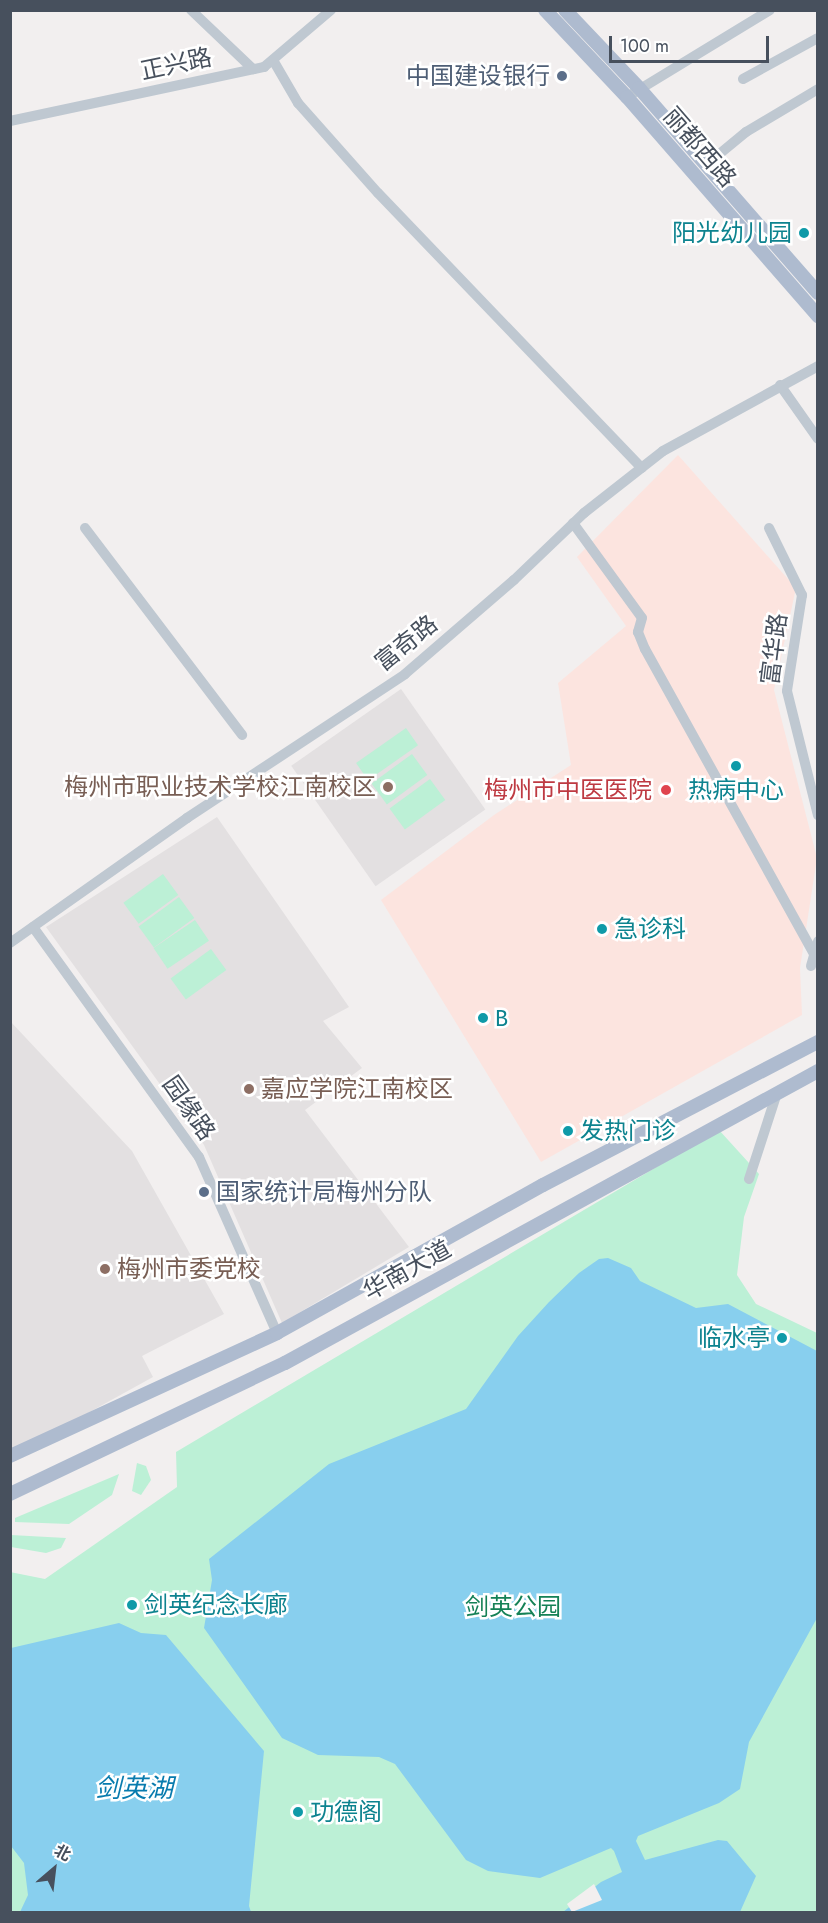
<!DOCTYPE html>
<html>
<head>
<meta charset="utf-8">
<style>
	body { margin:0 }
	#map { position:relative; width:828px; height:1923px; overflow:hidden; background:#f2efef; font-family:Jost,"Noto Sans SC",sans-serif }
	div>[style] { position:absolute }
	.education>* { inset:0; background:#e3e0e1; transform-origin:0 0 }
	.medical>* { inset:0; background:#fce4df }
	.green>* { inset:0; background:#bcf0d6; transform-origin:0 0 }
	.water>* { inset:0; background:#88cfee }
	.pier>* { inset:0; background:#f2efef }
	.minor>* { height:10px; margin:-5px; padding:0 5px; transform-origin:5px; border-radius:5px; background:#bfc8d1 }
	.major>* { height:14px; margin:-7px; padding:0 7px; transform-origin:7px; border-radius:7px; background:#aebbcf }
	.dots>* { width:16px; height:16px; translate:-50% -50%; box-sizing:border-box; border:3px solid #fff; border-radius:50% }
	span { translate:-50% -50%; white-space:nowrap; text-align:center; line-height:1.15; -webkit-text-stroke:5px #fff; paint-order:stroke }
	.street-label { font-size:24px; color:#47505d }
	.service-label { font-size:24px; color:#4e5e75 }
	.right { translate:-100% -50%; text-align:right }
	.left { translate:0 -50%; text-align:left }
	.culture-label { font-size:24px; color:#0d838f }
	.education-label { font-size:24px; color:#785e54 }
	.health-label { font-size:24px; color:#be3a42 }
	.park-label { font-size:24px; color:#148156 }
	.water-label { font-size:26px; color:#087bae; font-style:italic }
	.frame { position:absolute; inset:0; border:12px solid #47505d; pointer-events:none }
	.north { position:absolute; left:24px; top:1839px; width:60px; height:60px; -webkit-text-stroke:4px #fff; paint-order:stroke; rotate:28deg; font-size:16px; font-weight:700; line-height:24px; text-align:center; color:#47505d }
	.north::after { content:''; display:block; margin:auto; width:21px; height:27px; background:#47505d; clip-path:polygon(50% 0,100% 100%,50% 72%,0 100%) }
	.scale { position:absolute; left:609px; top:36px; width:160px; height:27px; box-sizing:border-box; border:3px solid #47505d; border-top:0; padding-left:8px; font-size:18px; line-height:21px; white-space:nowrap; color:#47505d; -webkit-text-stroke:4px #fff; paint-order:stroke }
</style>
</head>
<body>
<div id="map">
	<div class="education">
		<i style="left:401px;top:689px;width:147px;height:134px;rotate:55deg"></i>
		<i style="clip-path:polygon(217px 817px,349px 1007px,323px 1021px,362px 1068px,305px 1110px,409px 1247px,282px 1323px,204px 1145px,46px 927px)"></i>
		<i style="clip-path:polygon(10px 1021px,132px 1151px,224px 1314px,142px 1356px,153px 1377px,10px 1456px)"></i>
	</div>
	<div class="medical">
		<i style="clip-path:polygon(678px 455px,796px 588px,774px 690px,817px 858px,800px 968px,802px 1015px,541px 1162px,381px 900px,494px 815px,571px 765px,558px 683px,626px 626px,577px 557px)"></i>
	</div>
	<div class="green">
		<i style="left:406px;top:728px;width:21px;height:61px;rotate:55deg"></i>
		<i style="left:412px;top:754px;width:26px;height:50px;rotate:54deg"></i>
		<i style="left:430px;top:779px;width:26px;height:50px;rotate:54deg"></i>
		<i style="left:163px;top:874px;width:26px;height:49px;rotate:54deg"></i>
		<i style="left:179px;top:897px;width:26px;height:50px;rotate:54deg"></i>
		<i style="left:195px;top:920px;width:25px;height:50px;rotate:56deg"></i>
		<i style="left:211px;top:949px;width:26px;height:50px;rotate:54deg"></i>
		<i style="clip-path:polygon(719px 1130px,759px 1174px,744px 1217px,737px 1275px,756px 1304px,817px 1333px,817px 1912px,11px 1912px,10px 1572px,45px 1579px,177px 1487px,176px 1452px)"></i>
		<i style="clip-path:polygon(137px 1463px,146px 1466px,151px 1480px,141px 1495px,132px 1491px)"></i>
		<i style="clip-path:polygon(119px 1474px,112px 1495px,69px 1524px,15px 1522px,15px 1518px)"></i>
		<i style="clip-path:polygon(10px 1535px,11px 1535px,66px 1538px,61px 1548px,46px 1553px,11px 1547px)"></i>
	</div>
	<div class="water">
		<i style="clip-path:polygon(608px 1258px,631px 1268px,640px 1281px,696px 1308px,728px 1304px,817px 1351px,817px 1618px,749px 1742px,740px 1789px,719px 1803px,638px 1836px,636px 1841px,645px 1860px,718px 1840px,727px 1841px,756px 1876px,740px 1912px,563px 1912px,601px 1882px,622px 1872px,614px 1851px,611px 1848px,540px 1878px,488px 1871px,466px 1860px,395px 1764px,379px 1757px,318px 1755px,282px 1738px,204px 1628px,212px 1580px,209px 1559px,329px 1464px,466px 1409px,518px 1336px,549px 1302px,579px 1273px,599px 1259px)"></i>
		<i style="clip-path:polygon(119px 1623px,141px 1633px,166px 1635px,264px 1751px,249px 1906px,251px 1912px,20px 1912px,28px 1895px,24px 1863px,11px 1846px,11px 1648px)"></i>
	</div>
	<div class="pier">
		<i style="clip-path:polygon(594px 1884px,602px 1900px,572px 1912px,567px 1904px)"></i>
	</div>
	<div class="minor">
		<i style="left:191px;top:10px;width:86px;rotate:43.6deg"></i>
		<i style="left:273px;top:60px;width:50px;rotate:59.8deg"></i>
		<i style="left:298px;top:103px;width:120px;rotate:48.4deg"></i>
		<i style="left:378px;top:193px;width:381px;rotate:46.2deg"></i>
		<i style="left:743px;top:79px;width:85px;rotate:-28.7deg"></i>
		<i style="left:627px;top:97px;width:167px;rotate:-31.3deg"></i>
		<i style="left:10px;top:121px;width:260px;rotate:-12deg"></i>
		<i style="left:264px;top:67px;width:88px;rotate:-40.4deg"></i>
		<i style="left:706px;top:165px;width:52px;rotate:-39.5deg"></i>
		<i style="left:746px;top:132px;width:84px;rotate:-30.8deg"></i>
		<i style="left:780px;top:385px;width:66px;rotate:54.9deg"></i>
		<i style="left:573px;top:523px;width:117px;rotate:54deg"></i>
		<i style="left:642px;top:618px;width:15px;rotate:106deg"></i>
		<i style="left:638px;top:632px;width:18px;rotate:68deg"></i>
		<i style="left:645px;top:649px;width:357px;rotate:61deg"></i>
		<i style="left:85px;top:528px;width:260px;rotate:52.8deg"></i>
		<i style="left:769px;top:528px;width:75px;rotate:63.8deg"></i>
		<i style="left:802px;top:595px;width:97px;rotate:98.9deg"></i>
		<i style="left:787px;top:691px;width:128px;rotate:76deg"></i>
		<i style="left:33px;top:927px;width:284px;rotate:54.2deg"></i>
		<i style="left:199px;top:1157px;width:193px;rotate:66.1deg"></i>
		<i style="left:10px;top:943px;width:217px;rotate:-35.2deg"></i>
		<i style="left:187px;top:818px;width:261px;rotate:-33.4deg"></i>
		<i style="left:405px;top:674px;width:144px;rotate:-40.8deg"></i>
		<i style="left:514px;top:580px;width:97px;rotate:-43.7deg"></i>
		<i style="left:584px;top:513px;width:100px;rotate:-38.1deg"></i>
		<i style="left:663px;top:451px;width:177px;rotate:-28.7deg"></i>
		<i style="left:811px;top:966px;width:26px;rotate:-74deg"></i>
		<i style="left:749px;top:1179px;width:90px;rotate:-72deg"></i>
	</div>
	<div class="major">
		<i style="left:545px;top:10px;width:120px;rotate:46.7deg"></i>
		<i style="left:627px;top:97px;width:291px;rotate:48.9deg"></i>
		<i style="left:565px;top:10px;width:108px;rotate:46.5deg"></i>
		<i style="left:639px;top:88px;width:272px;rotate:48.9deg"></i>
		<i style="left:10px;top:1456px;width:294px;rotate:-24.7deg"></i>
		<i style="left:277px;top:1333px;width:304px;rotate:-29.1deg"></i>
		<i style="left:543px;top:1185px;width:310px;rotate:-27.5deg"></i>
		<i style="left:10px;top:1494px;width:305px;rotate:-25.5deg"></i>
		<i style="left:285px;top:1363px;width:608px;rotate:-28.72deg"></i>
	</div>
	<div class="dots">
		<i style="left:562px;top:76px;background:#5c6f8a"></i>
		<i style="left:804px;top:233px;background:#0f9aa8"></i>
		<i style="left:736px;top:766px;background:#0f9aa8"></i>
		<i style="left:388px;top:787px;background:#8d6e63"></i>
		<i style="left:666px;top:790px;background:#e0444e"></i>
		<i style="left:602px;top:929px;background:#0f9aa8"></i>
		<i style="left:483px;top:1018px;background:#0f9aa8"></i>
		<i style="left:249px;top:1089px;background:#8d6e63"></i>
		<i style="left:568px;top:1131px;background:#0f9aa8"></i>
		<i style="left:204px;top:1192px;background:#5c6f8a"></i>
		<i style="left:105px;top:1269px;background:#8d6e63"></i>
		<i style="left:782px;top:1338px;background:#0f9aa8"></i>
		<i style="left:132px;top:1605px;background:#0f9aa8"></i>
		<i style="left:298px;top:1812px;background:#0f9aa8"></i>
	</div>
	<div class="street-label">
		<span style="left:176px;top:64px;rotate:-12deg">正兴路</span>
		<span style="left:700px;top:147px;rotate:49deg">丽都西路</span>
		<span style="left:406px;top:643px;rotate:-39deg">富奇路</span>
		<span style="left:774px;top:649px;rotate:-83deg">富华路</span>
		<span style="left:189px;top:1108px;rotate:55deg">园缘路</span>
		<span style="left:407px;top:1270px;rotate:-29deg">华南大道</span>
	</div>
	<div class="service-label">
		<span class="right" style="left:550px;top:76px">中国建设银行</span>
		<span class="left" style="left:216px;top:1192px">国家统计局梅州分队</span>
	</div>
	<div class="culture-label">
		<span class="right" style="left:792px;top:233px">阳光幼儿园</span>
		<span style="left:736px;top:790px">热病中心</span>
		<span class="left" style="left:614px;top:929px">急诊科</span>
		<span class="left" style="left:495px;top:1018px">B</span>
		<span class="left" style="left:580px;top:1131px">发热门诊</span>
		<span class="right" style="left:770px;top:1338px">临水亭</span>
		<span class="left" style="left:144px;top:1605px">剑英纪念长廊</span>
		<span class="left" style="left:310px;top:1812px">功德阁</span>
	</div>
	<div class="education-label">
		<span class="right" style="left:376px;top:787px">梅州市职业技术学校江南校区</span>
		<span class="left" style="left:261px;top:1089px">嘉应学院江南校区</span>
		<span class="left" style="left:117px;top:1269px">梅州市委党校</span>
	</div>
	<div class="health-label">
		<span class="right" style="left:652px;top:790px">梅州市中医医院</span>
	</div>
	<div class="park-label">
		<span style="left:513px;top:1607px">剑英公园</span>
	</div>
	<div class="water-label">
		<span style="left:134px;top:1789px">剑英湖</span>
	</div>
	<div class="frame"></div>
	<div class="north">北</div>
	<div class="scale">100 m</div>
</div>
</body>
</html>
